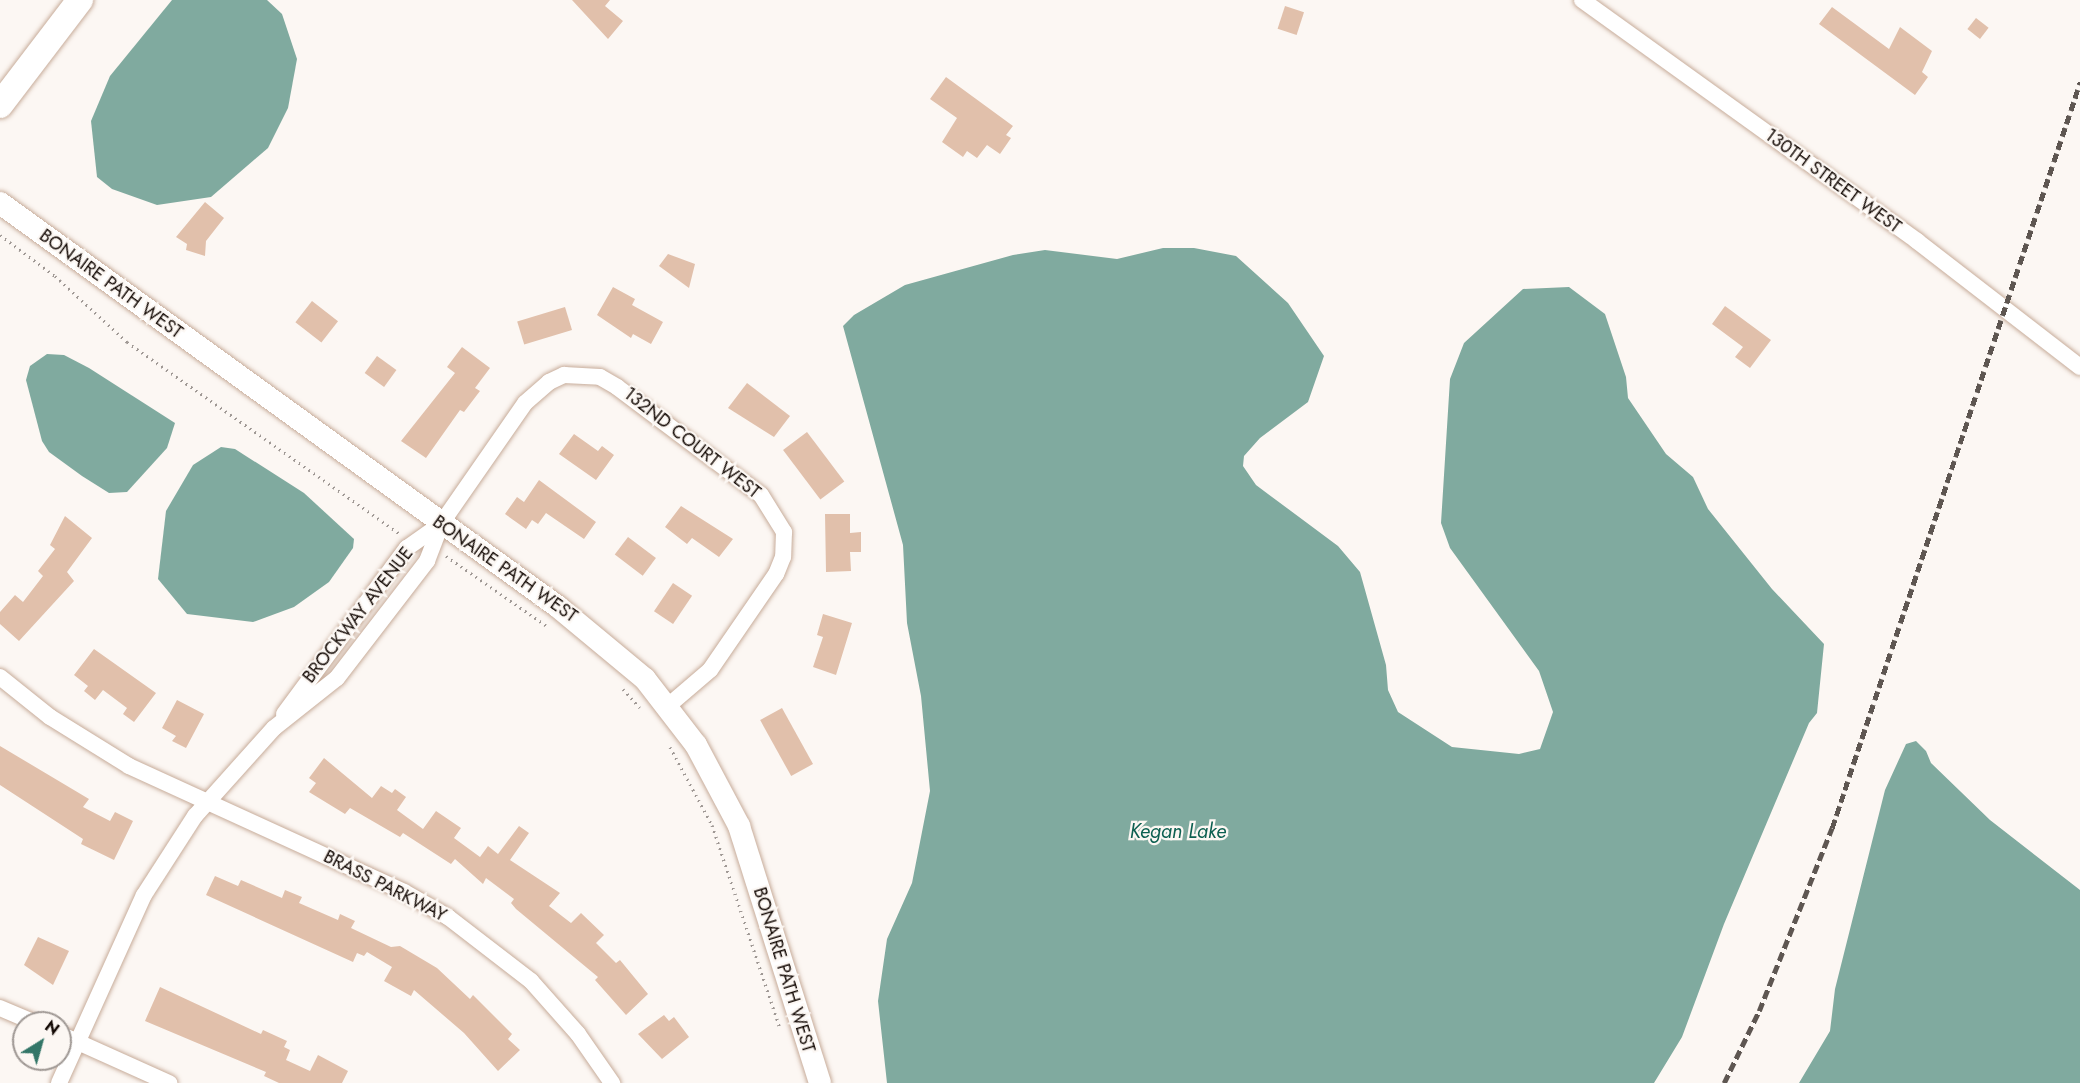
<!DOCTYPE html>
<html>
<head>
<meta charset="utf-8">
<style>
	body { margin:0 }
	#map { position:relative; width:2080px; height:1083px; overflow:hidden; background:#fcf7f3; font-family:Jost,sans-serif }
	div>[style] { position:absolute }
	.water>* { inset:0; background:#80aa9f }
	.building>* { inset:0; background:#e1c0ab; transform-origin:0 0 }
	.path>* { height:3px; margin-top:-1.5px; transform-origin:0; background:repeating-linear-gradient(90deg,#9f9894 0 1.5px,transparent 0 6px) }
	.roads { filter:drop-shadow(0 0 2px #c7ac9a) drop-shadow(0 0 2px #c7ac9a) }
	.street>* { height:16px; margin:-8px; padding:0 8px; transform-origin:8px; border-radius:8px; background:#fff }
	.secondary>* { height:22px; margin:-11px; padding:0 11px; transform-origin:11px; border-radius:11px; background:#fff }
	.primary>* { height:26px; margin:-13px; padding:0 13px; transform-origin:13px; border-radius:13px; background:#fff }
	.rail>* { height:4.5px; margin-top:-2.25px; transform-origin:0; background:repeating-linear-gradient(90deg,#5e5651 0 9px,transparent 0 13.5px) }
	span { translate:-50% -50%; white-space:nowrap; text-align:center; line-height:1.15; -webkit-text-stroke:4.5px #fcf7f3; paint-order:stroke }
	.street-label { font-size:18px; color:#140a05 }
	.water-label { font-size:20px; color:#0d6051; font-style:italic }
	.north { position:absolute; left:12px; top:1011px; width:60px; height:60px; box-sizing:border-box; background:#fcf7f3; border:2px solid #9f9894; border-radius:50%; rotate:37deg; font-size:16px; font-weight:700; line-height:24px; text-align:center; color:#140a05 }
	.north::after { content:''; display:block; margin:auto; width:21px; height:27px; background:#337668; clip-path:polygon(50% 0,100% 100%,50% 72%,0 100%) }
</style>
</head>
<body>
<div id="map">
	<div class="water">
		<i style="clip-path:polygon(172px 0,267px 0,282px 14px,297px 59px,288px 108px,268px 148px,211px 197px,157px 205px,112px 189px,97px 177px,91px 121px,110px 76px)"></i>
		<i style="clip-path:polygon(1163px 248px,1194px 248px,1236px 256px,1288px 303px,1324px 356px,1308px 402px,1260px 438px,1244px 456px,1243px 466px,1256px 485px,1338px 546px,1360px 572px,1386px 665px,1388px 690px,1398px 712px,1452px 747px,1519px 754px,1540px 749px,1553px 712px,1539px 671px,1450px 548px,1441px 523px,1450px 379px,1464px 343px,1523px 289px,1569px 287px,1605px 314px,1626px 377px,1628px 398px,1666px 454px,1693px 477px,1708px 509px,1772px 589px,1824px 644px,1817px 713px,1809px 723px,1724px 924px,1682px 1037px,1654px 1083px,887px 1083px,878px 1001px,887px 939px,912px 883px,930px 791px,921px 696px,907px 623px,903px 545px,843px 326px,854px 315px,905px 285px,1013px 255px,1045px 250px,1117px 259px)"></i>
		<i style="clip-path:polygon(47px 354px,64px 355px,89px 368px,175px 423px,167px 448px,127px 492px,109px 493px,82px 476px,49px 452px,42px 441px,26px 380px,30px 366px)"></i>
		<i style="clip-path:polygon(221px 447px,235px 449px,304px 493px,354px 539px,353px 548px,329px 582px,294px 607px,253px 622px,187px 614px,158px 579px,166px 511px,193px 465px)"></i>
		<i style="clip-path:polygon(1916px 741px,1926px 751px,1931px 763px,1990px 820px,2080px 890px,2080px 1083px,1799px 1083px,1830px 1031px,1835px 989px,1885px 790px,1906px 744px)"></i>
	</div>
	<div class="building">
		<i style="clip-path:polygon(572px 0,610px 0,605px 6px,623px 21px,608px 39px)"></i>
		<i style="left:1285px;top:6px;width:20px;height:24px;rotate:18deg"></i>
		<i style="clip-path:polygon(1832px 7px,1889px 49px,1900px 27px,1932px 51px,1922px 72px,1928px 77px,1915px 95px,1819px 24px)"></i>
		<i style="left:1976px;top:18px;width:16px;height:14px;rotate:38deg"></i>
		<i style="clip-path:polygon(946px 77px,1013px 126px,1006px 135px,1011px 138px,1000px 154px,987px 145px,977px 158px,967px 151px,963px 157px,942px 142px,957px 118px,930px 99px)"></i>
		<i style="clip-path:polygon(205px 202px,224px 218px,206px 241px,205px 256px,186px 250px,187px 244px,176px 237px)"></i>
		<i style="clip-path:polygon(668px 254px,695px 264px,689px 288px,659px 266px)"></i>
		<i style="clip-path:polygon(613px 287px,635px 299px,632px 305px,663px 322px,651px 344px,633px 334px,631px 338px,597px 315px)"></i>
		<i style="left:312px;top:301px;width:33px;height:27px;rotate:38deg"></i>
		<i style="clip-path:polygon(1725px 306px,1771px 340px,1750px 368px,1735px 357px,1743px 347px,1712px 324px)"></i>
		<i style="left:565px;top:307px;width:24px;height:50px;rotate:73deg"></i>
		<i style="clip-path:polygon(462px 347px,490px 368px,475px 388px,480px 391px,464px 412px,460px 410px,426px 458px,401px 441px,455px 373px,447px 367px)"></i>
		<i style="left:377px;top:356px;width:24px;height:21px;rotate:36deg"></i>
		<i style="clip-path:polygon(747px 383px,790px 416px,774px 437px,728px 408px)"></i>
		<i style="left:807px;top:432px;width:62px;height:30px;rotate:53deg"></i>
		<i style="clip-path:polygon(574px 434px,598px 451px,602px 446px,614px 455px,596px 480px,559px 454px)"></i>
		<i style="clip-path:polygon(539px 480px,596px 522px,584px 539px,546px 513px,538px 524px,532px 520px,526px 529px,505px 514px,517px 497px,524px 502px)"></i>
		<i style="clip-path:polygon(681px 506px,733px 539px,719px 557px,692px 538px,687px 544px,665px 527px)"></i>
		<i style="clip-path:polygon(825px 514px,850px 514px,850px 533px,861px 532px,861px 552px,850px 552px,851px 571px,826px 572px)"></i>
		<i style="clip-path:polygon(65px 516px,92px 538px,67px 572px,74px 581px,19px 641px,0 624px,0 612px,15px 595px,23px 602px,43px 576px,38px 571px,55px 549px,50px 545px)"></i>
		<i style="left:628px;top:537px;width:35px;height:22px;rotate:37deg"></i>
		<i style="left:673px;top:583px;width:23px;height:34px;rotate:34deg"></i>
		<i style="clip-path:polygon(823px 614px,852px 623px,836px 675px,813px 667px,823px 637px,817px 635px)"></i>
		<i style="clip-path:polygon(94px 649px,156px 693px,134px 722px,123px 714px,127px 708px,103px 690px,95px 700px,84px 691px,88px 686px,74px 675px)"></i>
		<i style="clip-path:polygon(177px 700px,204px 714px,186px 748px,172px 741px,176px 736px,162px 728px)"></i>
		<i style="left:782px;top:708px;width:64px;height:25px;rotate:61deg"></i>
		<i style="clip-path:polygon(0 746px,89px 799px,83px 807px,110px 821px,115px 812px,133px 821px,114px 860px,81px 844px,83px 839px,0 785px)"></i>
		<i style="clip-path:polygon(324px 758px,372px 798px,381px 786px,392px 793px,395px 789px,406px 797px,397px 810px,423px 829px,436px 811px,461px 828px,454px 838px,480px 857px,488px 846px,498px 854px,519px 826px,529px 833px,510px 860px,560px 893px,549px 906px,571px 923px,581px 913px,604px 935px,596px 943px,616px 963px,620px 960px,648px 994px,626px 1015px,595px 980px,598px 977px,516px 909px,511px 903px,514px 899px,486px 878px,483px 884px,455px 859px,451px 864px,403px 833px,400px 837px,350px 808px,345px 814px,309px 792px,316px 783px,309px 778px)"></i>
		<i style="clip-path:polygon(215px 876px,238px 886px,241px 880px,282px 898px,285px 890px,302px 897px,299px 903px,338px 920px,340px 914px,355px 921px,351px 928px,391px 947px,400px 946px,437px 968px,470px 999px,473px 995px,512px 1034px,508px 1039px,520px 1050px,498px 1071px,464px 1033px,414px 990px,411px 996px,384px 981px,392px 967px,367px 952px,364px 956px,357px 953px,353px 962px,206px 895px)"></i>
		<i style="clip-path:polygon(38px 937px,69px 951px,53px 985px,24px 965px)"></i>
		<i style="clip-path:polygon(160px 987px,261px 1034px,263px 1030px,287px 1041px,284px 1047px,290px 1050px,286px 1060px,310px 1071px,318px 1055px,348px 1071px,342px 1083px,279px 1083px,264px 1076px,266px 1072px,145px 1021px)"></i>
		<i style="clip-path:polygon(664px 1015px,669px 1021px,674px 1017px,689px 1037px,662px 1059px,638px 1034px)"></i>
	</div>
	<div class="path">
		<i style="left:0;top:235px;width:69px;rotate:36.7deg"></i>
		<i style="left:55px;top:276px;width:98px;rotate:42.5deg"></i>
		<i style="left:127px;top:342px;width:332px;rotate:35.1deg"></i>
		<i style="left:446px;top:556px;width:124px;rotate:34.8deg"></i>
		<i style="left:623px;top:689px;width:25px;rotate:48deg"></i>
		<i style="left:670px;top:747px;width:89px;rotate:61.7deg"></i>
		<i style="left:712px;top:825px;width:214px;rotate:71.5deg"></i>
	</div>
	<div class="roads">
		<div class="street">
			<i style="left:1582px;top:0;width:413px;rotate:35.7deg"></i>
			<i style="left:1917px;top:241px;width:206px;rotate:37.7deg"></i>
			<i style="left:0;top:677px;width:64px;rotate:38.7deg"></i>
			<i style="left:50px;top:717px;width:93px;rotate:31.8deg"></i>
			<i style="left:129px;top:766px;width:302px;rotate:24.6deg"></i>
			<i style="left:404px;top:892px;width:51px;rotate:29.6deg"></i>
			<i style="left:448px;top:917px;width:105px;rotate:37.6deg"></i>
			<i style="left:531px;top:981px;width:71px;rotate:48.4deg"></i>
			<i style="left:578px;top:1034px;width:60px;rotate:55.2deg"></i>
			<i style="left:284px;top:714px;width:207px;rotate:-53.5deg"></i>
			<i style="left:407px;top:548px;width:42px;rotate:-35.2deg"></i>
			<i style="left:0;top:1008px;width:38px;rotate:23deg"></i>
			<i style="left:60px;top:1034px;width:120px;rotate:24.2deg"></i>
			<i style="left:59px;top:1083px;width:206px;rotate:-65.7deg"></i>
			<i style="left:144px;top:895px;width:94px;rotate:-57.2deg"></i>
			<i style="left:195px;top:816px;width:118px;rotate:-48.1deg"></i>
			<i style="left:274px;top:728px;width:80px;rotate:-38.4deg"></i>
			<i style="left:337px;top:678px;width:148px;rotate:-52.4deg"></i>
			<i style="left:427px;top:561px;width:40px;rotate:-69deg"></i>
			<i style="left:441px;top:524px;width:147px;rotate:-55.2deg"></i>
			<i style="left:525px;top:403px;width:32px;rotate:-41deg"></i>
			<i style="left:549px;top:382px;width:17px;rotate:-25deg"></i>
			<i style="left:564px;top:375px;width:36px;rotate:3deg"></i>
			<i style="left:600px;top:377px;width:20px;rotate:30deg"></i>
			<i style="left:617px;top:387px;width:180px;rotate:36.9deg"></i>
			<i style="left:761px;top:495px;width:44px;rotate:58.1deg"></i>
			<i style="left:784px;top:532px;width:25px;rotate:92deg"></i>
			<i style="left:783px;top:557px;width:18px;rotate:112deg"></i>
			<i style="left:776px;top:574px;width:116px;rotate:124.5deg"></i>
			<i style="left:710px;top:670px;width:55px;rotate:139.4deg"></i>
		</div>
		<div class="secondary">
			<i style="left:0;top:203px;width:688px;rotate:35.89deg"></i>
			<i style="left:557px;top:606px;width:114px;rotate:39.7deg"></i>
			<i style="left:645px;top:679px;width:83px;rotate:52.3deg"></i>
			<i style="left:696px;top:745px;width:92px;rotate:62deg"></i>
			<i style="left:739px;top:826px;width:269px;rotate:72.5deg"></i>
		</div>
		<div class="primary">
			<i style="left:0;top:105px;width:132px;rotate:-52.7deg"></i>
		</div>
	</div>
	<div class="rail">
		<i style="left:1724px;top:1083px;width:80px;rotate:-64.1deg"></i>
		<i style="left:1759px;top:1011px;width:197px;rotate:-68.3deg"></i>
		<i style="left:1832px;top:828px;width:786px;rotate:-71.61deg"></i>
	</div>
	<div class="street-label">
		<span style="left:1833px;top:181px;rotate:36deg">130TH STREET WEST</span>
		<span style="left:111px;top:284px;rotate:36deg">BONAIRE PATH WEST</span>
		<span style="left:692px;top:443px;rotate:38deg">132ND COURT WEST</span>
		<span style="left:505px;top:569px;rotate:35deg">BONAIRE PATH WEST</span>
		<span style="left:358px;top:615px;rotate:-52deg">BROCKWAY AVENUE</span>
		<span style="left:385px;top:886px;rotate:27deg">BRASS PARKWAY</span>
		<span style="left:784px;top:970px;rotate:73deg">BONAIRE PATH WEST</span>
	</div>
	<div class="water-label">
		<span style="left:1178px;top:831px">Kegan Lake</span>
	</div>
	<div class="north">N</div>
</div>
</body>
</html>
